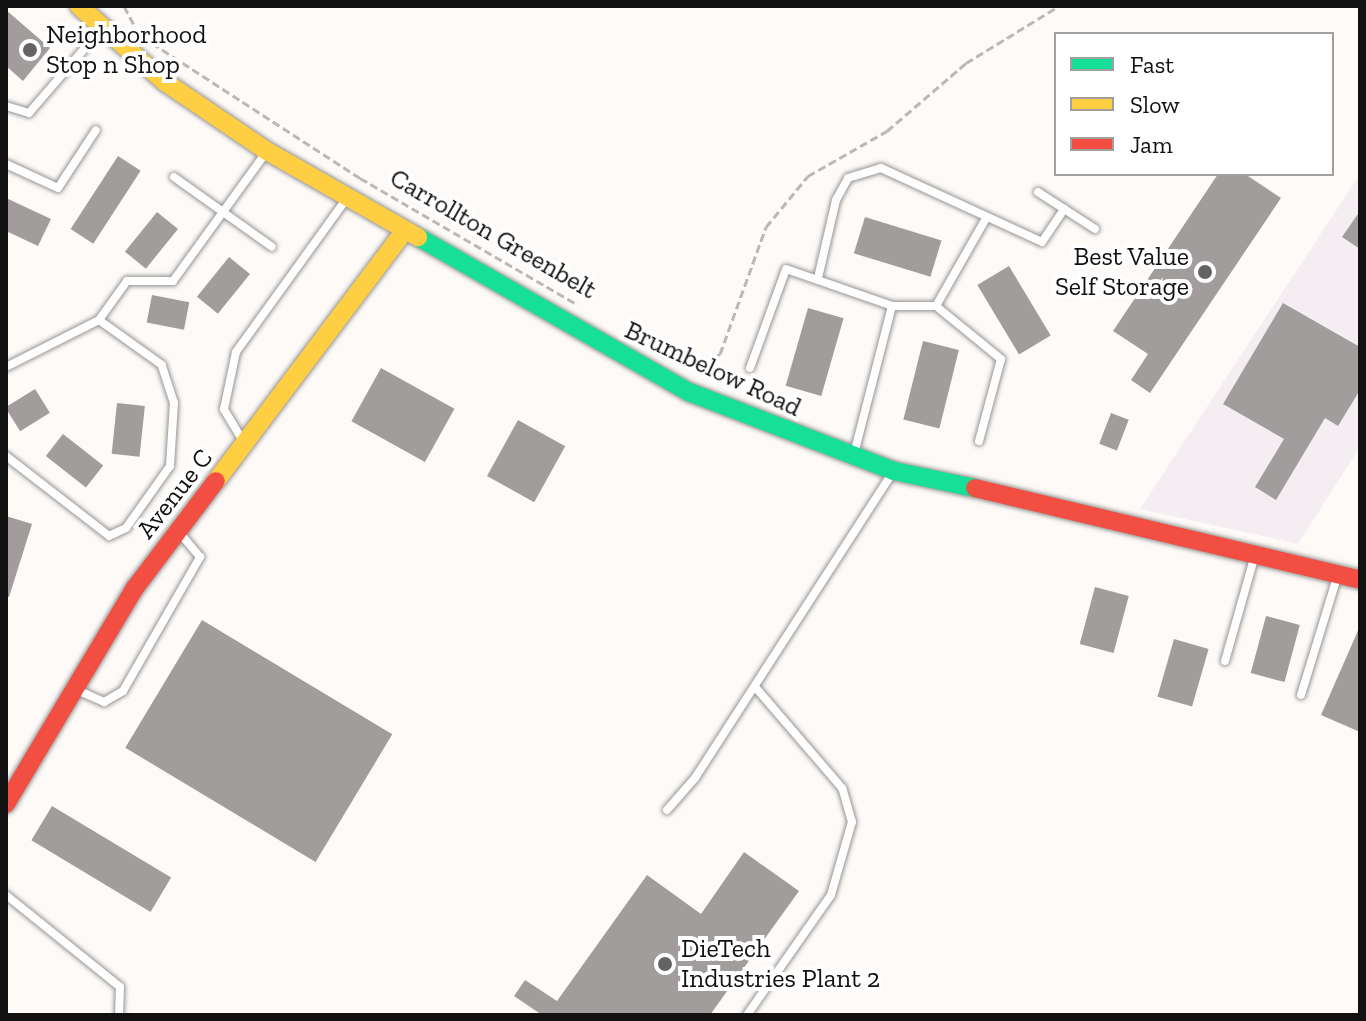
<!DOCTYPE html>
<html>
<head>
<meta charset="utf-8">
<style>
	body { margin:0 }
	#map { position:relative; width:1366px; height:1021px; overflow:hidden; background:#fdfaf7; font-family:"Zilla Slab",serif }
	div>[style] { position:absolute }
	.industrial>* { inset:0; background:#f4eef3 }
	.building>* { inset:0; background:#a19d9c; transform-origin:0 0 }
	.path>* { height:3px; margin-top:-1.5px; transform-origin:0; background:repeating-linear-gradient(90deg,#b9b9b8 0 8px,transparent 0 12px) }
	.roads { filter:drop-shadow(0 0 2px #979695) drop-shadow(0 0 2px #979695) }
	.lane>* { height:8px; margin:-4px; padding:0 4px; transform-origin:4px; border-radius:4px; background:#fffefe }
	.fast>* { height:18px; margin:-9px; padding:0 9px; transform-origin:9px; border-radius:9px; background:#16e098 }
	.slow>* { height:18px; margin:-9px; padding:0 9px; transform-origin:9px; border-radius:9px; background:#ffcf43 }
	.jam>* { height:18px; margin:-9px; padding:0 9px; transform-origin:9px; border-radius:9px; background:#f24e42 }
	.dots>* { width:22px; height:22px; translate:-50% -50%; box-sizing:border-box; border:4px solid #fff; border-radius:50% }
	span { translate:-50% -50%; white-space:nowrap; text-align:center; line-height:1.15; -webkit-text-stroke:8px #fff; paint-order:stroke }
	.poi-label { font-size:26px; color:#111 }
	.left { translate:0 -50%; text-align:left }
	.right { translate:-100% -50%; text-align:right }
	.street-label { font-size:26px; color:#111 }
	.frame { position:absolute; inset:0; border:8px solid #111; pointer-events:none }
	.legend { position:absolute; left:1054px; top:32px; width:280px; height:144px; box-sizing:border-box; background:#fff; border:2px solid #a0a0a0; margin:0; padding:10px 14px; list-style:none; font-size:24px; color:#111 }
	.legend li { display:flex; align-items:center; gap:16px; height:40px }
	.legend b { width:40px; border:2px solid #a0a0a0 }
</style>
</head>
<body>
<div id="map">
	<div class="industrial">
		<i style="clip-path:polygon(1360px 174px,1360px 447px,1298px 544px,1140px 509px)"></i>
	</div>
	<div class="building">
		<i style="clip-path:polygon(6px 10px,50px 48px,23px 81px,6px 66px)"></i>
		<i style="left:118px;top:156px;width:27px;height:87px;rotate:33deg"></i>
		<i style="clip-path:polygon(1218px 174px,1245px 174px,1281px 198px,1150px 393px,1131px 380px,1148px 354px,1113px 331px)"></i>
		<i style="clip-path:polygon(6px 198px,51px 219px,38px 246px,6px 231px)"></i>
		<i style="clip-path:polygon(1360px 211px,1360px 249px,1342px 237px)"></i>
		<i style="left:157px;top:212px;width:27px;height:51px;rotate:39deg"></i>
		<i style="left:865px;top:217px;width:80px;height:38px;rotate:17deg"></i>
		<i style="left:229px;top:257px;width:27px;height:51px;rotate:39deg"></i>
		<i style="left:1009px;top:266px;width:81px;height:37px;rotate:59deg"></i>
		<i style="left:152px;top:295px;width:38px;height:28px;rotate:11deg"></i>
		<i style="clip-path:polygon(1283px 303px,1360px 347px,1360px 390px,1338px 426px,1325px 418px,1276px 500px,1255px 487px,1284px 439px,1223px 404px)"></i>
		<i style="left:808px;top:308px;width:37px;height:81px;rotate:16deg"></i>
		<i style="left:923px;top:341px;width:37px;height:81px;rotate:14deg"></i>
		<i style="left:381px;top:368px;width:84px;height:61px;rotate:29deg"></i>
		<i style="left:35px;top:389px;width:28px;height:35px;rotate:58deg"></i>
		<i style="left:117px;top:403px;width:28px;height:51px;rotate:6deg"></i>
		<i style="left:1111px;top:413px;width:19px;height:33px;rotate:21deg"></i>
		<i style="left:518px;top:420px;width:54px;height:64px;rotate:29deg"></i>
		<i style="left:63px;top:434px;width:51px;height:28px;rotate:38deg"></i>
		<i style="clip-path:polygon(6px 516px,32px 524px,9px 597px,6px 597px)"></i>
		<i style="left:1095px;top:587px;width:35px;height:59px;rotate:15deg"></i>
		<i style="left:1266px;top:616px;width:35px;height:59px;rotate:15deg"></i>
		<i style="left:202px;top:620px;width:222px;height:149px;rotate:31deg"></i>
		<i style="clip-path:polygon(1360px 626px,1360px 732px,1321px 715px)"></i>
		<i style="left:1174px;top:639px;width:36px;height:60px;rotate:16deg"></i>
		<i style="left:52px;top:806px;width:139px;height:40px;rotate:31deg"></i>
		<i style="clip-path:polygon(744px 852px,799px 891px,710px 1015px,542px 1015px,514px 996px,525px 980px,557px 1001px,647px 875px,701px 914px)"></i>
	</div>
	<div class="path">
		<i style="left:124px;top:6px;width:24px;rotate:62deg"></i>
		<i style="left:152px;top:43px;width:248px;rotate:33deg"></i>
		<i style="left:360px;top:178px;width:249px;rotate:30.2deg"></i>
		<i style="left:675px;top:360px;width:31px;rotate:7deg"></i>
		<i style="left:706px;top:364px;width:17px;rotate:-36deg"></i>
		<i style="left:720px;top:354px;width:135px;rotate:-70.1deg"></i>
		<i style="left:766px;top:227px;width:66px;rotate:-50.5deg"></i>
		<i style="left:808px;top:176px;width:91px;rotate:-29.7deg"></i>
		<i style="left:887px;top:131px;width:104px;rotate:-40.7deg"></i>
		<i style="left:966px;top:63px;width:109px;rotate:-31.5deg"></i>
	</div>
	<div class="roads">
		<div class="lane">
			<i style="left:6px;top:106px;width:24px;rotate:17deg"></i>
			<i style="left:29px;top:113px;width:113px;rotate:-49.3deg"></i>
			<i style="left:6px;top:164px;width:57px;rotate:24.8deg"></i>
			<i style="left:58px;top:188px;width:69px;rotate:-56.8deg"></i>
			<i style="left:174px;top:177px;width:120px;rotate:35.5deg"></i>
			<i style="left:1038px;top:192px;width:68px;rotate:33deg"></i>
			<i style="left:818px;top:278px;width:80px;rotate:-77deg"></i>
			<i style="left:836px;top:200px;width:25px;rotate:-61deg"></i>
			<i style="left:848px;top:178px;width:34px;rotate:-17deg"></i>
			<i style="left:881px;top:168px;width:177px;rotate:24.7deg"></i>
			<i style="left:1042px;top:242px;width:40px;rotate:-56deg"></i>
			<i style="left:936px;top:306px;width:99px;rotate:-60.3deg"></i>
			<i style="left:6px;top:367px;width:104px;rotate:-26.8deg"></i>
			<i style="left:99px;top:320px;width:48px;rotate:-54.3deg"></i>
			<i style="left:127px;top:281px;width:46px"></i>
			<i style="left:173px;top:281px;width:160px;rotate:-54.1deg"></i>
			<i style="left:750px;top:368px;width:105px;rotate:-70deg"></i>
			<i style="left:786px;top:269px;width:112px;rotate:19.2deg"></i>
			<i style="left:243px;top:441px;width:37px;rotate:-121deg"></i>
			<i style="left:224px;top:409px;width:58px;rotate:-78.1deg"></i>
			<i style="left:236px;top:352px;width:190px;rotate:-54.2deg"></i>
			<i style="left:854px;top:454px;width:153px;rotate:-75.6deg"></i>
			<i style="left:892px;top:306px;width:44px"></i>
			<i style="left:936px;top:306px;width:84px;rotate:39.2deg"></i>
			<i style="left:1001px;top:359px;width:85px;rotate:105deg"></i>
			<i style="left:6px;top:456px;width:130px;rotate:37.8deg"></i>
			<i style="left:109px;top:536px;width:19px;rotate:-25deg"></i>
			<i style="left:126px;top:528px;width:76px;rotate:-54.6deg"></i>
			<i style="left:170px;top:466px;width:63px;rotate:-86.4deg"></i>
			<i style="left:174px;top:403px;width:40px;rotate:-108deg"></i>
			<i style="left:162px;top:365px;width:77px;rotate:-144.5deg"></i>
			<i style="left:1225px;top:661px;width:110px;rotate:-74.2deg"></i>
			<i style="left:77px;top:690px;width:30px;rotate:24deg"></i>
			<i style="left:104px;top:702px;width:22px;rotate:-30deg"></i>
			<i style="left:123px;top:691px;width:155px;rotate:-60.1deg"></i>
			<i style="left:200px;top:557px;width:33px;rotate:-130deg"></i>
			<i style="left:1301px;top:695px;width:127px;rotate:-73deg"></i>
			<i style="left:667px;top:810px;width:43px;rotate:-48.8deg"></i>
			<i style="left:695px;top:778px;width:364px;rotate:-57.1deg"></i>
			<i style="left:6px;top:895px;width:146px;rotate:38.9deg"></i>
			<i style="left:120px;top:987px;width:28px;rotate:92deg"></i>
			<i style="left:747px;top:1015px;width:146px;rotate:-55deg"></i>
			<i style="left:831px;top:895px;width:76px;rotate:-74deg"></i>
			<i style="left:852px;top:822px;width:35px;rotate:-106deg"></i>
			<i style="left:842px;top:788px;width:133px;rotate:-130.7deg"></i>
		</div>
		<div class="fast">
			<i style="left:418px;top:237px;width:312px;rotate:29.8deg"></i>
			<i style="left:689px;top:392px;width:220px;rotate:21.1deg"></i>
			<i style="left:894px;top:471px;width:83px;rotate:11.9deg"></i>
		</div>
		<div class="slow">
			<i style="left:79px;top:6px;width:115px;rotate:41.5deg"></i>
			<i style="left:165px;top:82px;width:123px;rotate:34.1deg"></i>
			<i style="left:267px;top:151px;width:174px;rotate:29.7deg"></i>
			<i style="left:216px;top:481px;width:314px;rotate:-53deg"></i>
		</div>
		<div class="jam">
			<i style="left:975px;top:488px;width:396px;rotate:13.4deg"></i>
			<i style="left:6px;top:804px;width:252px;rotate:-59.2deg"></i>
			<i style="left:135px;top:588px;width:134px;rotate:-52.9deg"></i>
		</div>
	</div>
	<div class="dots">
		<i style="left:30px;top:50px;background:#646362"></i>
		<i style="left:1205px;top:272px;background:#646362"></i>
		<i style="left:665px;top:964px;background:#646362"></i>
	</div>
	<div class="poi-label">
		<span class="left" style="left:46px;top:50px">Neighborhood<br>Stop n Shop</span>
		<span class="right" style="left:1189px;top:272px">Best Value<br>Self Storage</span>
		<span class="left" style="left:681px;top:964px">DieTech<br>Industries Plant 2</span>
	</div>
	<div class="street-label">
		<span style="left:493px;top:234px;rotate:30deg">Carrollton Greenbelt</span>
		<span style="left:713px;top:369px;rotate:25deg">Brumbelow Road</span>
		<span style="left:175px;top:494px;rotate:-52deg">Avenue C</span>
	</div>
	<div class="frame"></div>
	<ul class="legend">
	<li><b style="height:10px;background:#16e098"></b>Fast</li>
	<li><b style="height:10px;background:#ffcf43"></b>Slow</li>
	<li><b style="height:10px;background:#f24e42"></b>Jam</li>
	</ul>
</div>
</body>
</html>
